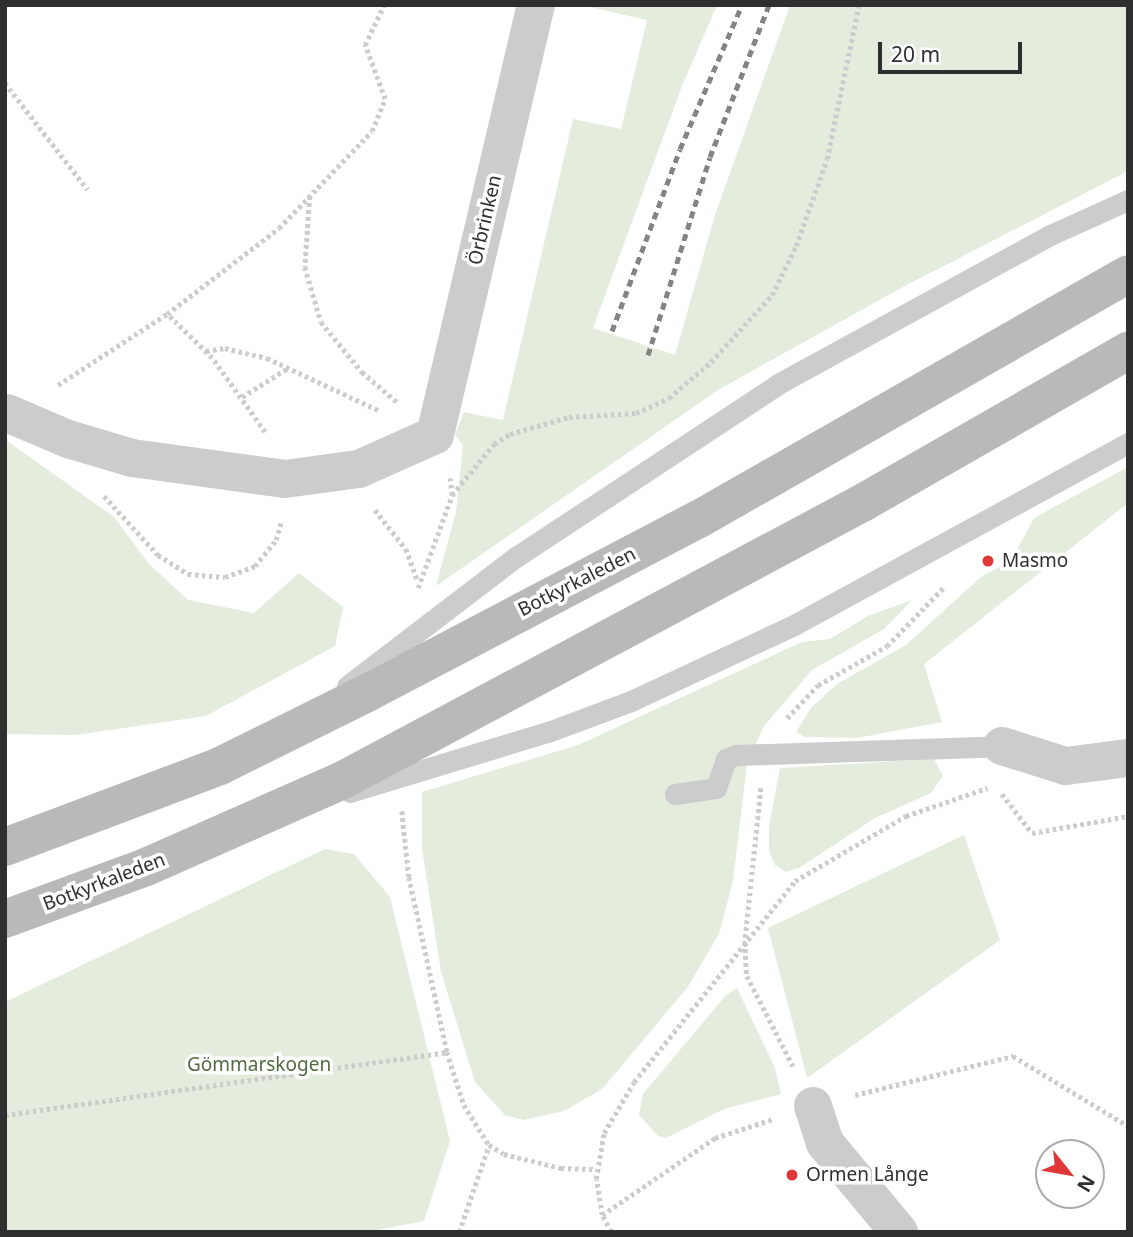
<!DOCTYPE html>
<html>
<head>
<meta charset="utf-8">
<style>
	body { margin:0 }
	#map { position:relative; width:1133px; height:1237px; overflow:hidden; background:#fff; font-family:"Noto Sans",sans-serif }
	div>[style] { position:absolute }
	.green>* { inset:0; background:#e4ecdd }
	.path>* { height:4.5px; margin-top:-2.25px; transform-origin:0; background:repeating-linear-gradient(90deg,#ccc 0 3.5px,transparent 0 7px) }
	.service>* { height:21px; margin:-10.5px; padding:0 10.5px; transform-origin:10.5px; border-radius:10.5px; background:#ccc }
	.minor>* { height:38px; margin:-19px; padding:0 19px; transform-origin:19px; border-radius:19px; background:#ccc }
	.secondary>* { height:38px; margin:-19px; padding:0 19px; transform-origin:19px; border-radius:19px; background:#b9b9b9 }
	.rail>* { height:5px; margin-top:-2.5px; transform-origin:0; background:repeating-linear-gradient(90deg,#848484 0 7px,transparent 0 12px) }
	.dots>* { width:19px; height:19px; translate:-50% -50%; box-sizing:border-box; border:4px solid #fff; border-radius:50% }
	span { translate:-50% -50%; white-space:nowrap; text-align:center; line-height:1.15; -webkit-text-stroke:7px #fff; paint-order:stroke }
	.street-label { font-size:19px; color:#2f2f2f }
	.poi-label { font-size:19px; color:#2f2f2f }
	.left { translate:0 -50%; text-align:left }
	.park-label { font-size:19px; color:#4f6a3e }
	.frame { position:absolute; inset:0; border:7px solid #2f2f2f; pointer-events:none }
	.north { position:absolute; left:1035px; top:1139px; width:70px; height:70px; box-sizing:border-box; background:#fff; border:2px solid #acacac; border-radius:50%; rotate:121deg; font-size:19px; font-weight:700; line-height:28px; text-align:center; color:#2f2f2f }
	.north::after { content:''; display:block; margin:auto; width:24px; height:32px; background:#e03739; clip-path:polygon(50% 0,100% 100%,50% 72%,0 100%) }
	.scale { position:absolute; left:878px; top:42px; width:144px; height:32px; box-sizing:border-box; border:4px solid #2f2f2f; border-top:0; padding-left:9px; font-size:21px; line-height:24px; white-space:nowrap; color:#2f2f2f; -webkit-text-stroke:5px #fff; paint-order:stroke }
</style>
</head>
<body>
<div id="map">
	<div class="green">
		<i style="clip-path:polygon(581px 5px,717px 5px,682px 86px,593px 328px,675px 355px,715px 215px,790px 5px,1128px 5px,1128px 171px,901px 288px,718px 390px,436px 586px,456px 512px,463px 445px,455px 435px,464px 412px,503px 420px,573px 119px,621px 129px,647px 20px)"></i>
		<i style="clip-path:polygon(7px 441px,114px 517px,149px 564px,188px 600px,254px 613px,299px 573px,343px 607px,335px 646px,206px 716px,75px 735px,5px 734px)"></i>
		<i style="clip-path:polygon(1128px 467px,1128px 503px,924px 664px,942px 722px,857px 738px,805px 737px,796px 732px,811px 708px,837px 684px,906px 645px,982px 576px,1011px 561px,1034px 518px)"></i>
		<i style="clip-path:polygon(912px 600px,884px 629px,812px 670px,764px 726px,747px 764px,733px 881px,719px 934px,687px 988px,602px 1089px,564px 1111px,523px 1120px,505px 1115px,475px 1082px,441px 972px,422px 848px,422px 792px,578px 745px,802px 642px,830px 639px,868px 616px)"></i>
		<i style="clip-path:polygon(934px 759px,943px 776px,931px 793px,875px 818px,799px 868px,786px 872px,775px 865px,769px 852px,769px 826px,780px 768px)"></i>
		<i style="clip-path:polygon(964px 835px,1000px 940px,807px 1078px,768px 928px)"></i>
		<i style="clip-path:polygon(325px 849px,354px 854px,390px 897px,450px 1141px,424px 1221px,366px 1232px,5px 1232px,5px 1002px)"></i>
		<i style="clip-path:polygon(737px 988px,775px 1068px,781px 1094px,724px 1109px,666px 1138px,658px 1136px,639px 1115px,643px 1094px,726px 995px)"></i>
	</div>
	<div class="path">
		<i style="left:5px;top:83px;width:135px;rotate:52.2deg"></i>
		<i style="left:310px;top:196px;width:71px;rotate:94deg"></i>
		<i style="left:305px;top:267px;width:57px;rotate:73.8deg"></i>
		<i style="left:321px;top:322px;width:65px;rotate:50.6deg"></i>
		<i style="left:362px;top:372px;width:46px;rotate:40.6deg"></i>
		<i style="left:206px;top:351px;width:19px;rotate:-9deg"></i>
		<i style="left:225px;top:348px;width:43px;rotate:13.4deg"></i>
		<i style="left:267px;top:358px;width:125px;rotate:25.1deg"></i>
		<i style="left:58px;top:385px;width:130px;rotate:-33.1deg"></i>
		<i style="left:242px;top:397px;width:54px;rotate:-32.2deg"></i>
		<i style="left:265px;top:432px;width:91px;rotate:-125.6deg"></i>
		<i style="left:212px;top:358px;width:63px;rotate:-135.6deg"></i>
		<i style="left:167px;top:314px;width:141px;rotate:-37.5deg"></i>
		<i style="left:279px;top:228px;width:134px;rotate:-46.2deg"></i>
		<i style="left:372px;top:131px;width:35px;rotate:-68deg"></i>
		<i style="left:385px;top:99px;width:58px;rotate:-110.3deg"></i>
		<i style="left:365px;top:45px;width:44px;rotate:-64.6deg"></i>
		<i style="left:452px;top:495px;width:66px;rotate:-50.5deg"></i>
		<i style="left:494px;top:444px;width:19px;rotate:-32deg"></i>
		<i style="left:510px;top:434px;width:61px;rotate:-16.1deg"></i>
		<i style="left:569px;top:417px;width:67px;rotate:-3.4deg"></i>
		<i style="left:636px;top:413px;width:36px;rotate:-24deg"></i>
		<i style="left:669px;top:398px;width:55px;rotate:-40.6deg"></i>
		<i style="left:711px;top:362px;width:91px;rotate:-47.7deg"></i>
		<i style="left:772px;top:295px;width:55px;rotate:-63.9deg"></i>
		<i style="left:796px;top:246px;width:92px;rotate:-70.4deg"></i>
		<i style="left:827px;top:159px;width:157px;rotate:-78.3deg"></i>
		<i style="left:104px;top:496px;width:80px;rotate:47.5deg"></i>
		<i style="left:158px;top:555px;width:36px;rotate:32deg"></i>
		<i style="left:188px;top:574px;width:37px;rotate:5deg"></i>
		<i style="left:225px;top:577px;width:32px;rotate:-20deg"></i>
		<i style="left:255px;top:566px;width:33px;rotate:-51deg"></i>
		<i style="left:276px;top:540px;width:18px;rotate:-74deg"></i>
		<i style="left:375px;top:510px;width:50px;rotate:51.5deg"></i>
		<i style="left:406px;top:549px;width:35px;rotate:70deg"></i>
		<i style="left:418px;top:588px;width:99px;rotate:-69.9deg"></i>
		<i style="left:452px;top:495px;width:17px;rotate:-97deg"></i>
		<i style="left:787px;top:718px;width:45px;rotate:-46.8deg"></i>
		<i style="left:818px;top:685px;width:79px;rotate:-29.5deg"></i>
		<i style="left:887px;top:646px;width:83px;rotate:-46deg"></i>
		<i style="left:761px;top:788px;width:155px;rotate:95.9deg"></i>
		<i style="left:745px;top:942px;width:34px;rotate:87deg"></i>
		<i style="left:747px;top:976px;width:103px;rotate:62.9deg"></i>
		<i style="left:1002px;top:794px;width:49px;rotate:52.4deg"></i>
		<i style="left:1032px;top:833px;width:97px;rotate:-10deg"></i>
		<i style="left:402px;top:811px;width:66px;rotate:83.9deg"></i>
		<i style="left:409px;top:877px;width:179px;rotate:77.7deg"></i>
		<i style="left:447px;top:1052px;width:56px;rotate:72.2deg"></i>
		<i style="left:464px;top:1105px;width:47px;rotate:58deg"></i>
		<i style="left:489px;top:1145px;width:17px;rotate:31deg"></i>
		<i style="left:504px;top:1154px;width:59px;rotate:13.8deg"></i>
		<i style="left:561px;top:1168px;width:35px;rotate:2deg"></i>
		<i style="left:855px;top:1095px;width:163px;rotate:-13.9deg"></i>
		<i style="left:1013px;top:1056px;width:135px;rotate:31.3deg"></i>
		<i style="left:5px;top:1115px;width:446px;rotate:-8.1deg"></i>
		<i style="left:602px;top:1215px;width:137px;rotate:-34.3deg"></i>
		<i style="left:715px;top:1138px;width:61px;rotate:-18.1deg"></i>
		<i style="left:459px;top:1232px;width:92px;rotate:-71deg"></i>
		<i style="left:611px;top:1232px;width:19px;rotate:-118deg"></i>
		<i style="left:602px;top:1215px;width:36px;rotate:-99deg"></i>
		<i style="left:596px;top:1179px;width:47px;rotate:-80.1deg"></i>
		<i style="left:604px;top:1133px;width:59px;rotate:-59.5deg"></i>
		<i style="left:634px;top:1082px;width:258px;rotate:-51.3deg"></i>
		<i style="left:795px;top:881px;width:129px;rotate:-30.4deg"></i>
		<i style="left:906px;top:816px;width:86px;rotate:-19.1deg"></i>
	</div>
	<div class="service">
		<i style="left:347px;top:686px;width:213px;rotate:-37.4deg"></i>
		<i style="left:516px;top:557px;width:314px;rotate:-33.4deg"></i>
		<i style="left:778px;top:384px;width:308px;rotate:-28.7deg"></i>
		<i style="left:1048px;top:236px;width:88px;rotate:-24.2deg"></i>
		<i style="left:350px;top:792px;width:207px;rotate:-16.9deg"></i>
		<i style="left:548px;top:732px;width:89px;rotate:-20.5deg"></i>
		<i style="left:631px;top:701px;width:180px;rotate:-25deg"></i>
		<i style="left:794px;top:625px;width:380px;rotate:-28.6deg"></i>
		<i style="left:675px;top:794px;width:41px;rotate:-8.3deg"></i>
		<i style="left:716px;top:788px;width:31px;rotate:-71deg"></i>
		<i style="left:726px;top:759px;width:11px;rotate:-22deg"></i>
		<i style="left:736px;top:755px;width:266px;rotate:-1.9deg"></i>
	</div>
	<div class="minor">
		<i style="left:7px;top:413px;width:66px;rotate:23.1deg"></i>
		<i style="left:68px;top:439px;width:67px;rotate:16.5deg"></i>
		<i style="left:132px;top:458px;width:154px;rotate:7.8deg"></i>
		<i style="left:285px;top:479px;width:75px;rotate:-7.7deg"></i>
		<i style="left:359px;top:469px;width:83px;rotate:-24.1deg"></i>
		<i style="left:435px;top:435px;width:442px;rotate:-76.8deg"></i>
		<i style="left:1002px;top:746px;width:67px;rotate:17.4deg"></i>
		<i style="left:1066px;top:766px;width:63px;rotate:-7.4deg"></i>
		<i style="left:813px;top:1106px;width:39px;rotate:72deg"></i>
		<i style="left:825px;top:1143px;width:116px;rotate:50.3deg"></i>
	</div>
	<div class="secondary">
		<i style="left:5px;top:847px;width:230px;rotate:-20.6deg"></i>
		<i style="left:220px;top:766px;width:166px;rotate:-26.4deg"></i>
		<i style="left:369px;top:692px;width:373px;rotate:-27.7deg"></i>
		<i style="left:699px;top:519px;width:494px;rotate:-29.7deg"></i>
		<i style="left:5px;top:919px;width:150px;rotate:-20.2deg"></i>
		<i style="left:146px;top:867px;width:215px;rotate:-23.8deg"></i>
		<i style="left:343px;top:780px;width:591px;rotate:-28.08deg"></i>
		<i style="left:864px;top:502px;width:304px;rotate:-29.8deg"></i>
	</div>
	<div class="rail">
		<i style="left:612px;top:331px;width:194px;rotate:-69.5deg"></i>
		<i style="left:680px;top:149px;width:157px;rotate:-66.7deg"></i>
		<i style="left:648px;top:355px;width:207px;rotate:-72.6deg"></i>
		<i style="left:710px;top:157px;width:163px;rotate:-68.8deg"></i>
	</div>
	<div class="dots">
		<i style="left:988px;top:561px;background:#e03739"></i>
		<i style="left:792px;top:1175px;background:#e03739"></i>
	</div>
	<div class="street-label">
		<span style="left:485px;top:220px;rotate:-77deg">Örbrinken</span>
		<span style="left:577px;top:582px;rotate:-27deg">Botkyrkaleden</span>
		<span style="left:104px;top:882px;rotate:-21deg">Botkyrkaleden</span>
	</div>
	<div class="poi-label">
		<span class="left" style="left:1002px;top:561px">Masmo</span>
		<span class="left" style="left:806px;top:1175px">Ormen Långe</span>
	</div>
	<div class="park-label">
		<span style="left:259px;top:1065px">Gömmarskogen</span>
	</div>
	<div class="frame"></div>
	<div class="north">N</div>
	<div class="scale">20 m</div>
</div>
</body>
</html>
